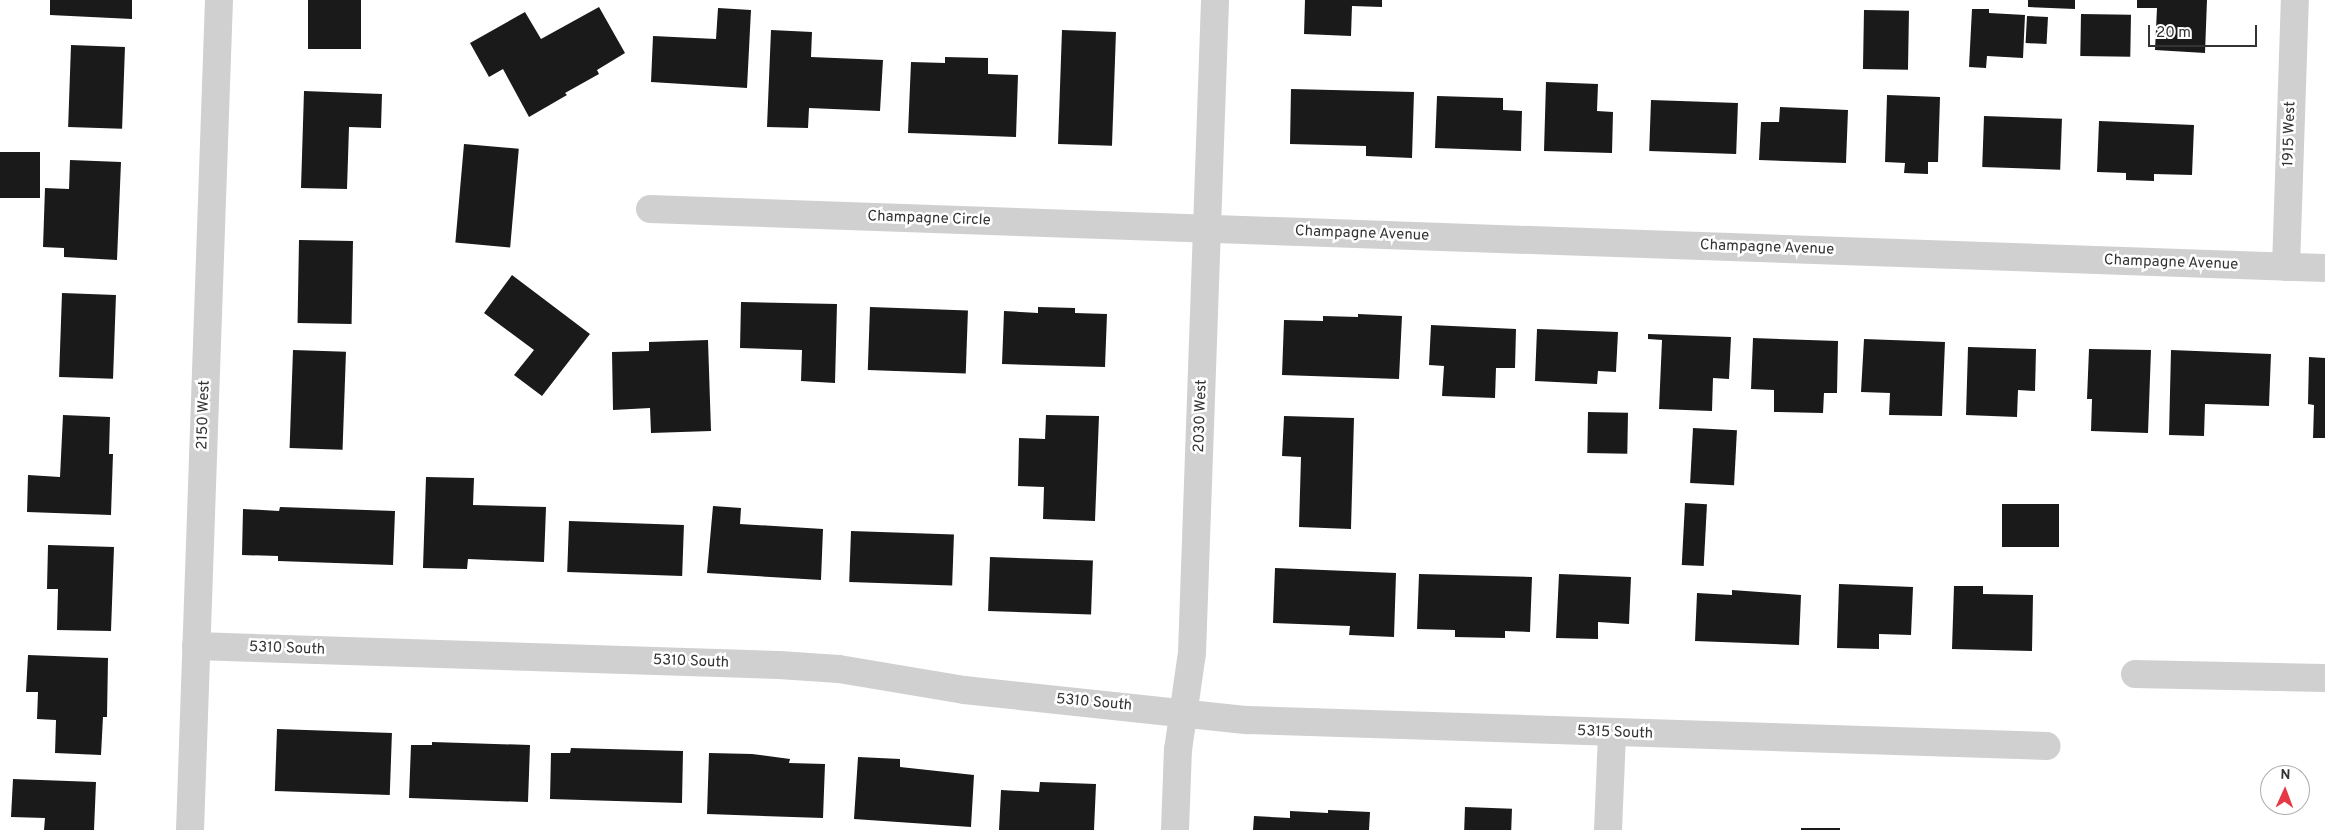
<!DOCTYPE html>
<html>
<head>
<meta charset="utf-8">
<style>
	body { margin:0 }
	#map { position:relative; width:2325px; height:830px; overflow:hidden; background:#fff; font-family:Overpass,sans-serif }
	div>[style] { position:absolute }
	.building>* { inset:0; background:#1a1a1a; transform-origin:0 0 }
	.minor>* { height:28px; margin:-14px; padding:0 14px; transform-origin:14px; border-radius:14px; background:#d0d0d0 }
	span { translate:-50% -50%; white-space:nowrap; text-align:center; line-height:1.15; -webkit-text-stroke:5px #fff; paint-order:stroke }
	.street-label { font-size:15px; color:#333 }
	.north { position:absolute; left:2260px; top:765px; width:50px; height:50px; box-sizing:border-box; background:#fff; border:1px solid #adadad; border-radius:50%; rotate:2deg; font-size:14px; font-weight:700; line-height:20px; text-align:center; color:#333 }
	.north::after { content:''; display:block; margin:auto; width:18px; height:22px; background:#e63946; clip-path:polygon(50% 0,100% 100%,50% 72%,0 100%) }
	.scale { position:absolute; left:2148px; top:25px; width:109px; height:22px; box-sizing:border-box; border:2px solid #333; border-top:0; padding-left:6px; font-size:15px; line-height:18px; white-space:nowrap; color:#333; -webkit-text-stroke:4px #fff; paint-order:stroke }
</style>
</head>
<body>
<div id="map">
	<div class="building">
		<i style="clip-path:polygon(50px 0,132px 0,132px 19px,50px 15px)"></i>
		<i style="left:308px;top:0;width:53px;height:49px"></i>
		<i style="clip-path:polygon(1305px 0,1382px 0,1382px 7px,1352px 6px,1351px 36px,1304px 34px)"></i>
		<i style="clip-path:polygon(2028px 0,2075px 0,2075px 9px,2028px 7px)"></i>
		<i style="clip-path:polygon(2137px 0,2207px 0,2205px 53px,2155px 50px,2157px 8px,2137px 8px)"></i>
		<i style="clip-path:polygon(599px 7px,625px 53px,597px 70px,599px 74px,565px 93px,567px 95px,529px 117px,503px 69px,489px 77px,470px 43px,525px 12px,541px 39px)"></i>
		<i style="clip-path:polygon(718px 8px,751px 10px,747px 88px,651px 82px,653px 36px,716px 39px)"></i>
		<i style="clip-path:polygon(1972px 9px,1989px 9px,1989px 13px,2025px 15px,2023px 58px,1987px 56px,1986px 68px,1969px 67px)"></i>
		<i style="left:1864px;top:10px;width:45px;height:59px;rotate:1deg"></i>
		<i style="left:2081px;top:14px;width:50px;height:42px;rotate:1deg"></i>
		<i style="left:2027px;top:16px;width:21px;height:27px;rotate:3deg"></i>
		<i style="clip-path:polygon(771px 30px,812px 32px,811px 57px,883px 60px,880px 111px,809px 108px,808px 128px,767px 127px)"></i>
		<i style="left:1062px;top:30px;width:54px;height:114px;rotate:2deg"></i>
		<i style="left:71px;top:45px;width:54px;height:82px;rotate:2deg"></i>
		<i style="clip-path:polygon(945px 57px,988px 58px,988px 74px,1018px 75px,1016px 137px,908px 133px,911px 62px,945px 63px)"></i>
		<i style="clip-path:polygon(1546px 82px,1598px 84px,1597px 111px,1613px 112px,1612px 153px,1544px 151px)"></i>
		<i style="clip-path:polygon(1291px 89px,1414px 92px,1412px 158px,1366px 156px,1366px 146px,1290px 144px)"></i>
		<i style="clip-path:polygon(304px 91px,382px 94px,381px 128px,349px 127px,347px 189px,301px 188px)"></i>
		<i style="clip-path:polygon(1887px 95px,1940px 97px,1938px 162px,1928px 162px,1928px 174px,1904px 173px,1905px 163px,1885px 162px)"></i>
		<i style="clip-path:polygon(1437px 96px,1503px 98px,1503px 110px,1522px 111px,1521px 151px,1435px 148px)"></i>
		<i style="left:1651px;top:100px;width:87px;height:51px;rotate:2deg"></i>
		<i style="clip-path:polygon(1780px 107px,1848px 110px,1846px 163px,1759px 160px,1761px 122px,1779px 122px)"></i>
		<i style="left:1984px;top:116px;width:78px;height:51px;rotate:2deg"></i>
		<i style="clip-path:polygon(2099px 121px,2194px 125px,2192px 175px,2154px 174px,2154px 181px,2126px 180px,2126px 173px,2097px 172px)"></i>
		<i style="left:464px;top:144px;width:55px;height:99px;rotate:5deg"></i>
		<i style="left:0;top:152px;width:40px;height:46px"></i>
		<i style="clip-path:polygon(70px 160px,121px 162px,117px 260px,64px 257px,64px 248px,43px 247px,45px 188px,69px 189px)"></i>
		<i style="left:299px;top:240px;width:54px;height:83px;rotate:1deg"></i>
		<i style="clip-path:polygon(512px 275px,590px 334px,542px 396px,514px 375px,534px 350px,484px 313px)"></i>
		<i style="left:62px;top:293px;width:54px;height:84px;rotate:2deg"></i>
		<i style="clip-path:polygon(741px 302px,837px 304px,835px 383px,801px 381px,802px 350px,740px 348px)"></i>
		<i style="left:870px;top:307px;width:98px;height:63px;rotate:2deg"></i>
		<i style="clip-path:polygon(1038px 307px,1075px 308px,1075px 313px,1107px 314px,1105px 367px,1002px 364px,1004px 311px,1038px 313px)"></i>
		<i style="clip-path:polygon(1358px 314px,1402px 316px,1399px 379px,1282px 375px,1284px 320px,1323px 321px,1323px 316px,1358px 317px)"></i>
		<i style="clip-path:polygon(1431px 325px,1516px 329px,1515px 368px,1496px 368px,1495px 398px,1442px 396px,1444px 366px,1429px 365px)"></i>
		<i style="clip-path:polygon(1537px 329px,1618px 332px,1616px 372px,1598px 371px,1597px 384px,1535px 381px)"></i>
		<i style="clip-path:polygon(1648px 334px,1731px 337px,1729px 379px,1713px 378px,1712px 411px,1659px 409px,1662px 340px,1648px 339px)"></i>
		<i style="clip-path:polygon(1753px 338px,1838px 341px,1837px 393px,1824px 393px,1823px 413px,1774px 412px,1774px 390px,1751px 389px)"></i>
		<i style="clip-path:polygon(1864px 339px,1945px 342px,1942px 416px,1889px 415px,1890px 393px,1861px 392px)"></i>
		<i style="clip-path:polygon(708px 340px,711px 431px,651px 433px,650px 408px,613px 410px,612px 352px,649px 351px,649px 342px)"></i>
		<i style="clip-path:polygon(1968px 347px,2036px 349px,2035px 391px,2018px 390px,2017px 417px,1966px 415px)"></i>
		<i style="clip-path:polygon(2089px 349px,2151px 350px,2148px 433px,2091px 431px,2092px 399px,2087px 399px)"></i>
		<i style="left:293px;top:350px;width:53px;height:98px;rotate:2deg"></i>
		<i style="clip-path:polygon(2171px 350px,2271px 354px,2269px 406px,2205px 404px,2204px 436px,2169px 435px)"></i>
		<i style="clip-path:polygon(2309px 357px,2325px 358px,2325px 438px,2313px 438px,2314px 405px,2308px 404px)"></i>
		<i style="left:1588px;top:412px;width:40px;height:41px;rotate:1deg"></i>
		<i style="clip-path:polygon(63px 415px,110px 417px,109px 454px,113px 454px,111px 515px,27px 512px,28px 475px,60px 477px)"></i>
		<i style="clip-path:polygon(1046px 415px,1099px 416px,1095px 521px,1043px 519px,1044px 487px,1018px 486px,1019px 438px,1045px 439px)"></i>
		<i style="clip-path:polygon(1284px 416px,1354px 418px,1351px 529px,1299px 527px,1301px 457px,1282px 456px)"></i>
		<i style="left:1693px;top:428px;width:44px;height:55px;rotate:3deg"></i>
		<i style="clip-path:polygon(426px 477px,474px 478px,473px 505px,546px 507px,544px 562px,468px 559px,467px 569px,423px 568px)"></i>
		<i style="left:1685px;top:503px;width:22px;height:62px;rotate:3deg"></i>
		<i style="left:2002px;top:504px;width:57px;height:43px"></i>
		<i style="clip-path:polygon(713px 506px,741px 508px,740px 524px,823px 529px,821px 580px,707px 573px)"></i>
		<i style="clip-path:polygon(280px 507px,395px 511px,393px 565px,278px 561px,278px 556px,242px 555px,243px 509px,279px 511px)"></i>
		<i style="left:569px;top:521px;width:115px;height:51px;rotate:2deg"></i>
		<i style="left:851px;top:531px;width:103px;height:51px;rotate:2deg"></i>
		<i style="clip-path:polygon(48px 545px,114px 547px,111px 631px,57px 630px,58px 589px,47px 589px)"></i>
		<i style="left:990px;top:557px;width:103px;height:54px;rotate:2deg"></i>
		<i style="clip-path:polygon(1275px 568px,1396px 573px,1394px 637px,1349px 635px,1350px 626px,1273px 623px)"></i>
		<i style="clip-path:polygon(1419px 574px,1532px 577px,1530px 632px,1505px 631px,1505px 638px,1455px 637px,1455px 630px,1417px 629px)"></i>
		<i style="clip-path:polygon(1559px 574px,1631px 577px,1629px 624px,1598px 622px,1598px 639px,1556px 638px)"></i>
		<i style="clip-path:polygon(1839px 584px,1913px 587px,1911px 635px,1879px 634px,1879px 649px,1837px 648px)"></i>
		<i style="clip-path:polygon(1954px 586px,1983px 586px,1983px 594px,2033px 595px,2032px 651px,1952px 649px)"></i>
		<i style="clip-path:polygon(1732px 590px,1801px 595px,1799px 645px,1695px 641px,1697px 593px,1732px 595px)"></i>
		<i style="clip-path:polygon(28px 655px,108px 658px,107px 717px,103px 717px,101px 755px,55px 753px,56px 720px,37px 719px,38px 692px,26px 692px)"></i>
		<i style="left:277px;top:729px;width:115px;height:62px;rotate:2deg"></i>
		<i style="clip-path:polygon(432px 742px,530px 745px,528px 802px,409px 798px,411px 745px,432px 745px)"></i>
		<i style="clip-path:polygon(571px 748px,683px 751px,682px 803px,550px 799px,551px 753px,570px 753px)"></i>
		<i style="clip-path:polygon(709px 753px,752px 754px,790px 759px,789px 763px,825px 764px,823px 818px,707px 814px)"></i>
		<i style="clip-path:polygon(858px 757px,900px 759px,900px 767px,974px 775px,971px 827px,854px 819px)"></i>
		<i style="clip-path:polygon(13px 779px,96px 782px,94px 830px,44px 830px,45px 818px,11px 817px)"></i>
		<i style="clip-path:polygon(1040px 782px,1096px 784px,1094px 830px,999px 830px,1001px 790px,1039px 792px)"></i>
		<i style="left:1465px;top:807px;width:47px;height:23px;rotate:2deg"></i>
		<i style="clip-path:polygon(1328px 810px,1370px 812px,1369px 830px,1253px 830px,1254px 816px,1290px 818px,1290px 811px,1328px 813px)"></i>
		<i style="left:1801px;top:828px;width:39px;height:2px"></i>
	</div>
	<div class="minor">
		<i style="left:650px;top:209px;width:1676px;rotate:2.02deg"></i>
		<i style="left:2286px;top:267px;width:267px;rotate:-88.1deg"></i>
		<i style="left:196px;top:646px;width:583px;rotate:1.87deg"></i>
		<i style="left:779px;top:665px;width:60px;rotate:3.8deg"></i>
		<i style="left:839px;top:669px;width:127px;rotate:9.5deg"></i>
		<i style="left:964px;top:690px;width:285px;rotate:6.1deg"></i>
		<i style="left:1247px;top:720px;width:800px;rotate:1.86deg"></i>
		<i style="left:2135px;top:674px;width:190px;rotate:1.2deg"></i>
		<i style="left:190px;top:830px;width:831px;rotate:-88deg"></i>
		<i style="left:1175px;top:830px;width:80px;rotate:-87.9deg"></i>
		<i style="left:1178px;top:750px;width:98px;rotate:-81.8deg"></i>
		<i style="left:1192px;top:653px;width:653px;rotate:-87.98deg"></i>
		<i style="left:1608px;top:830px;width:97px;rotate:-87.6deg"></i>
	</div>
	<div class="street-label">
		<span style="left:2290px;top:134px;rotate:-88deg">1915 West</span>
		<span style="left:929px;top:219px;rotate:2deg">Champagne Circle</span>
		<span style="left:1362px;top:234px;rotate:2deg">Champagne Avenue</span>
		<span style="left:1767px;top:248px;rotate:2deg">Champagne Avenue</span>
		<span style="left:2171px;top:263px;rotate:2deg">Champagne Avenue</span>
		<span style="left:204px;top:415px;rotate:-88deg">2150 West</span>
		<span style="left:1201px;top:416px;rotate:-88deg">2030 West</span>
		<span style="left:287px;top:649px;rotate:2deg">5310 South</span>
		<span style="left:691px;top:662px;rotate:2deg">5310 South</span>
		<span style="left:1094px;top:703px;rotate:5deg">5310 South</span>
		<span style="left:1615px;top:733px;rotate:2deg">5315 South</span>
	</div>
	<div class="north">N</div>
	<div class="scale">20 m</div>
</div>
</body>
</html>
